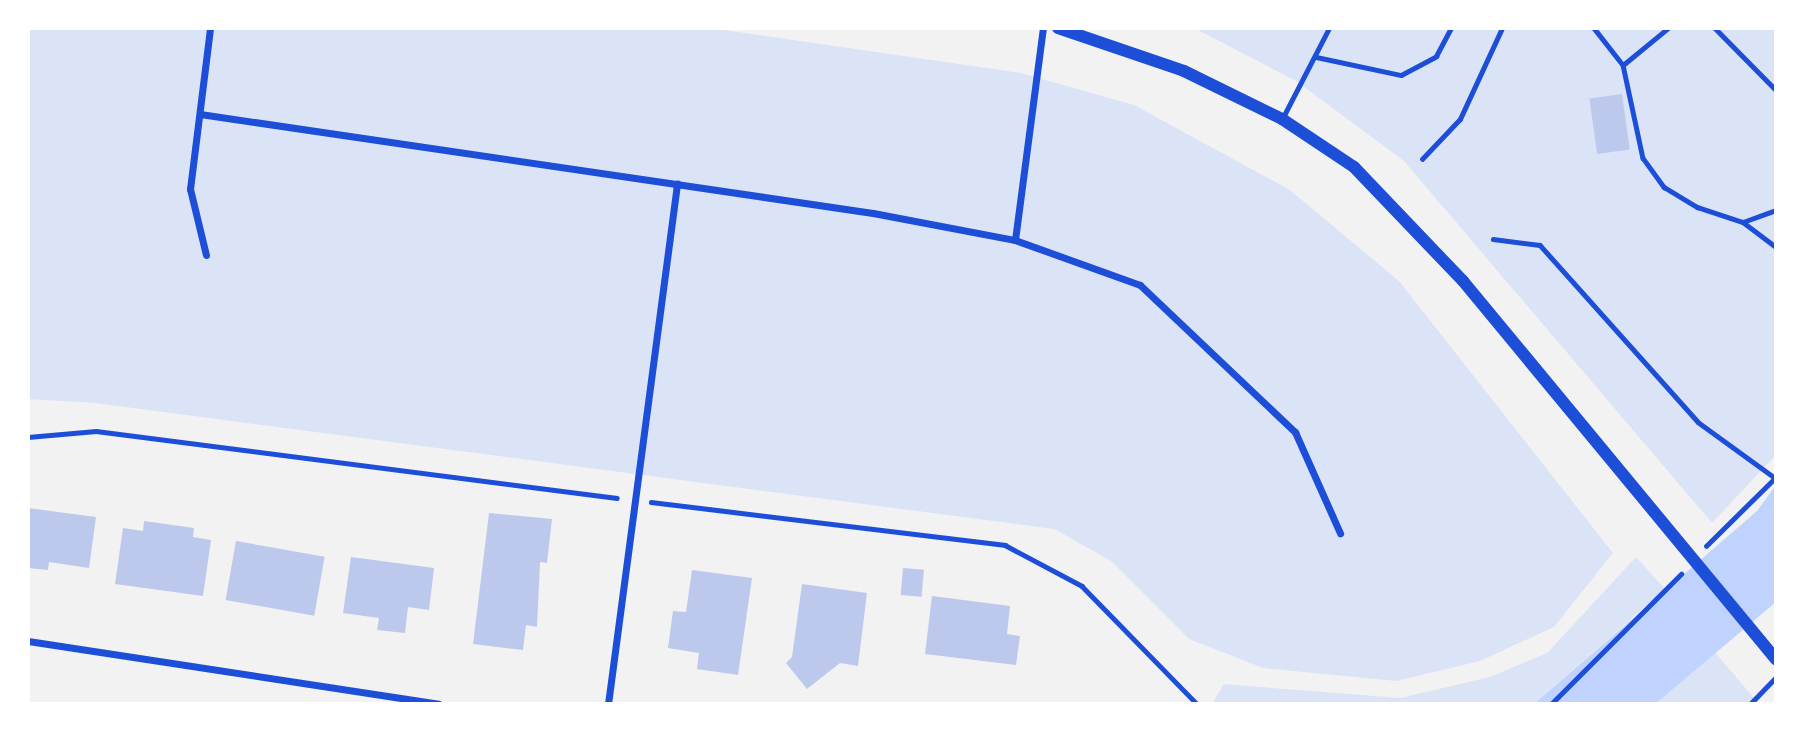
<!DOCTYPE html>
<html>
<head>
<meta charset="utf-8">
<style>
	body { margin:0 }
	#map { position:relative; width:1804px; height:732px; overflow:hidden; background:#f2f2f2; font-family:Figtree,sans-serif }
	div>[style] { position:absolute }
	.green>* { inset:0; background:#dbe4f7 }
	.water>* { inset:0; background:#bfd3fe }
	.building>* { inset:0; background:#bdc9ec; transform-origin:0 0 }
	.path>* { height:4.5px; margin:-2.25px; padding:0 2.25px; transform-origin:2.25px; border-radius:2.25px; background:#1d4ed8 }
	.service>* { height:5px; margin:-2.5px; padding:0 2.5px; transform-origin:2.5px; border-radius:2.5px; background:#1d4ed8 }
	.minor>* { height:7px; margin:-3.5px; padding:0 3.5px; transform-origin:3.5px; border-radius:3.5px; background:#1d4ed8 }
	.tertiary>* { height:12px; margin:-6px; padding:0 6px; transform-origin:6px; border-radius:6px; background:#1d4ed8 }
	span { translate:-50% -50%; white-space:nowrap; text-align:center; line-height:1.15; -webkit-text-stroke:5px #fff; paint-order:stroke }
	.frame { position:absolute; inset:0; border:30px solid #fff; pointer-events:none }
</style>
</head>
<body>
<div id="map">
	<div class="green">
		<i style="clip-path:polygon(28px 28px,710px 28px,1021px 73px,1134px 105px,1290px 190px,1399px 281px,1613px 553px,1554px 627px,1480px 661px,1396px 681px,1263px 668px,1189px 639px,1111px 561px,1054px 529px,95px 403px,28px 399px)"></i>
		<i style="clip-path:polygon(1194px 28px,1776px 28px,1776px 455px,1712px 523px,1404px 161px,1296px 81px)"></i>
		<i style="clip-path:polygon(1636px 557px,1665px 589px,1534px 704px,1212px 704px,1224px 684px,1400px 698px,1490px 677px,1547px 653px)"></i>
		<i style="clip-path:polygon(1714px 651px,1759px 704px,1655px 704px)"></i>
	</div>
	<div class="water">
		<i style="clip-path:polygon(1776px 485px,1776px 602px,1655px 704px,1534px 704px,1757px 511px)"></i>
	</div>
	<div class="building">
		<i style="left:1622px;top:94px;width:56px;height:33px;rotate:82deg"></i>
		<i style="clip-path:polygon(28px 508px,96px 517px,89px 568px,49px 562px,48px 570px,28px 568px)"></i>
		<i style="clip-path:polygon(489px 513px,552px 519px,547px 563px,540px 562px,537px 627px,526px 625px,523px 650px,473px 644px)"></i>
		<i style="clip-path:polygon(144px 521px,194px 528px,193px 537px,211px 540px,203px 596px,115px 584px,123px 528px,143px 531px)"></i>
		<i style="left:236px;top:541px;width:90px;height:60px;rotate:10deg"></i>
		<i style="clip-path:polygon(351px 557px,434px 568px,429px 610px,408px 607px,405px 633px,377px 630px,379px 618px,343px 613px)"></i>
		<i style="left:903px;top:568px;width:21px;height:27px;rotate:5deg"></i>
		<i style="clip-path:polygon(692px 570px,752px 578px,738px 675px,697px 669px,699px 653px,668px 648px,673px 611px,686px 612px)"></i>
		<i style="clip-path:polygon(802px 584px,867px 593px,858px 666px,840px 663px,807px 689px,786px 663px,792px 657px)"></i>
		<i style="clip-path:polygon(932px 596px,1010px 606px,1007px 634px,1020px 636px,1016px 665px,925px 654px)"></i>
	</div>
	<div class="path">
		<i style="left:1594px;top:28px;width:47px;rotate:51.9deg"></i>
		<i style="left:1623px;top:65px;width:58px;rotate:-39.4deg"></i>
		<i style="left:1715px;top:28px;width:87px;rotate:45.5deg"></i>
		<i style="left:1623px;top:65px;width:95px;rotate:77.9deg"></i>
		<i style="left:1643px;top:158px;width:36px;rotate:54deg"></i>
		<i style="left:1664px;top:187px;width:39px;rotate:31deg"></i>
		<i style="left:1697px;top:207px;width:48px;rotate:18.1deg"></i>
		<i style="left:1743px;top:222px;width:35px;rotate:-20deg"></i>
		<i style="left:1422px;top:159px;width:55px;rotate:-46.5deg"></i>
		<i style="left:1460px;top:119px;width:100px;rotate:-65.2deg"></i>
		<i style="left:1743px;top:222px;width:41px;rotate:37.1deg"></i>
		<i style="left:1493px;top:239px;width:47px;rotate:7.3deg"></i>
		<i style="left:1540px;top:245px;width:237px;rotate:48.2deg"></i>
		<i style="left:1698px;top:422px;width:95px;rotate:36deg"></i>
		<i style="left:28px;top:437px;width:68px;rotate:-5deg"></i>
		<i style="left:96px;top:431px;width:525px;rotate:7.33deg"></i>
		<i style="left:651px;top:502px;width:357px;rotate:6.9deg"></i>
		<i style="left:1005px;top:545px;width:87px;rotate:28deg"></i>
		<i style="left:1082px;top:586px;width:165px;rotate:45.7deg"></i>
		<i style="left:1706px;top:546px;width:98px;rotate:-44.6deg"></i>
		<i style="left:1551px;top:704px;width:184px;rotate:-45deg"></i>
		<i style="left:1750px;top:704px;width:36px;rotate:-46deg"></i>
	</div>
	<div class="service">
		<i style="left:1316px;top:57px;width:87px;rotate:12deg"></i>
		<i style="left:1401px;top:75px;width:40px;rotate:-28deg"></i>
		<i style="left:1436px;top:56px;width:32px;rotate:-62deg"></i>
		<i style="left:1282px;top:119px;width:102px;rotate:-62.7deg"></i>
	</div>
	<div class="minor">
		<i style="left:200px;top:114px;width:680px;rotate:8.37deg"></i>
		<i style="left:873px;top:213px;width:145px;rotate:10.8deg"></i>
		<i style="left:1015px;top:240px;width:133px;rotate:19.8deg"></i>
		<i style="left:1140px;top:285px;width:214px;rotate:43.5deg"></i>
		<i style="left:1295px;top:432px;width:111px;rotate:66deg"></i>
		<i style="left:1015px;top:240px;width:214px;rotate:-82.5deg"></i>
		<i style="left:206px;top:255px;width:68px;rotate:-103.6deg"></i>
		<i style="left:190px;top:189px;width:162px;rotate:-82.9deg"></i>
		<i style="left:28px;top:641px;width:415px;rotate:8.7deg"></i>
		<i style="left:608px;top:704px;width:525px;rotate:-82.44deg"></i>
	</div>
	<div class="tertiary">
		<i style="left:1058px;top:28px;width:133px;rotate:18.8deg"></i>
		<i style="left:1184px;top:71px;width:109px;rotate:26.1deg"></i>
		<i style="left:1282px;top:119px;width:87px;rotate:33.7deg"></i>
		<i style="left:1354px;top:167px;width:158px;rotate:46.3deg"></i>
		<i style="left:1463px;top:281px;width:491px;rotate:50.4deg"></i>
	</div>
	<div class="frame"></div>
</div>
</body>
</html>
